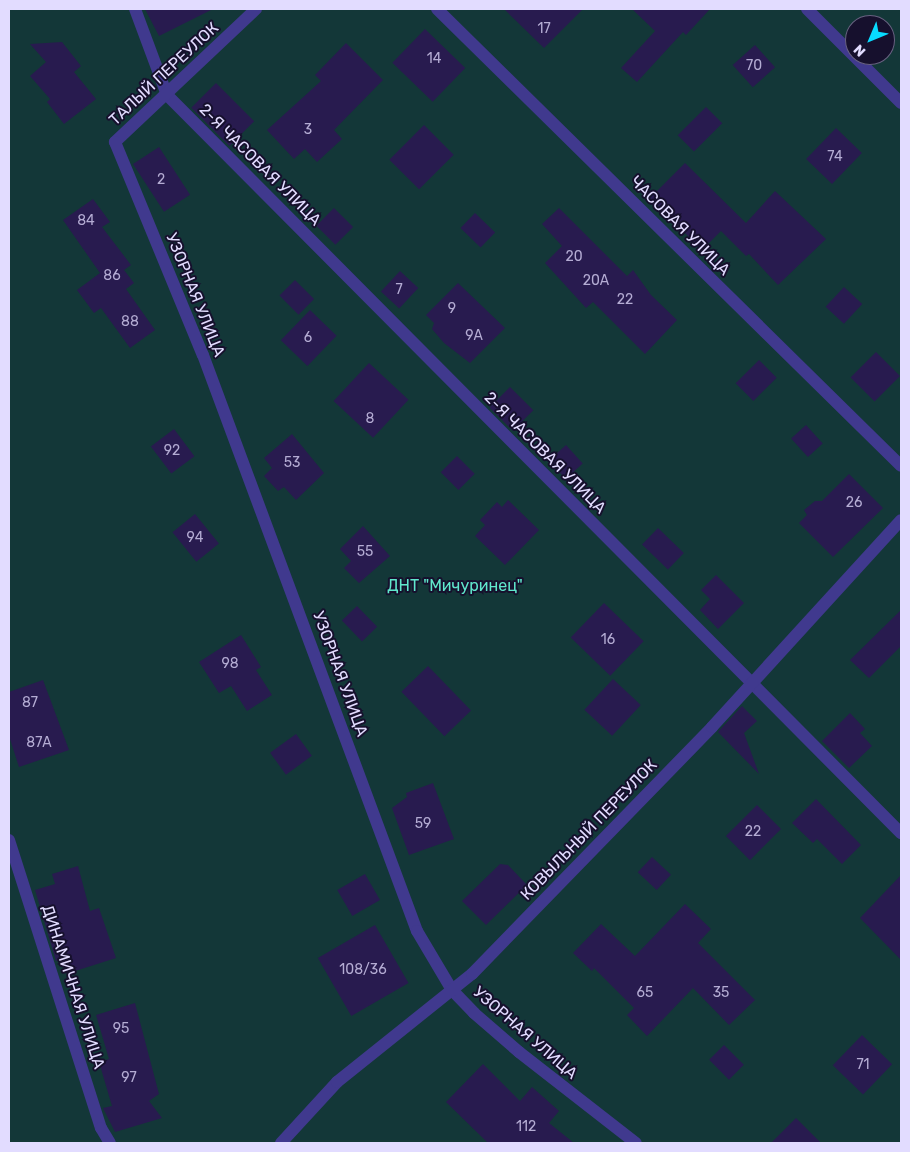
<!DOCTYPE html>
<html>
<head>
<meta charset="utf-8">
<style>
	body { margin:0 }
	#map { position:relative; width:910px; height:1152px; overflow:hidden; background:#16102d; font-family:Rubik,sans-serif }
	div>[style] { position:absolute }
	.green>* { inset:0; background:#133738 }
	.building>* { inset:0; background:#281b4f; transform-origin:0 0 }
	.lane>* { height:12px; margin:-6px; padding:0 6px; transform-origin:6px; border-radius:6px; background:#40398e }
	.street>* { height:12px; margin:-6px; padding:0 6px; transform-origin:6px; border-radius:6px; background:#40398e }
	span { translate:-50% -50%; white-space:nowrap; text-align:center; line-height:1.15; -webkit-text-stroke:4px #16102d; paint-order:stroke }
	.number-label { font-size:14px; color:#b4acd3 }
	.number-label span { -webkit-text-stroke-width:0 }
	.street-label { font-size:16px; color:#e2dcff }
	.park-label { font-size:16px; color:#60e7cc }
	.frame { position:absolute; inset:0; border:10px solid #e2dcff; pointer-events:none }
	.north { position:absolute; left:845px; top:15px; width:50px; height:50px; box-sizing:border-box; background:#16102d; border:1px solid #686281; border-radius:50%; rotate:225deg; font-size:14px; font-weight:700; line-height:20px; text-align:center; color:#e2dcff }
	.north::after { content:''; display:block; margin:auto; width:18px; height:22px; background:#08dbff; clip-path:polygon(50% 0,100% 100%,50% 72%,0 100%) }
</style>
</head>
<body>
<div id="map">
	<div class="green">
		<i style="clip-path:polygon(evenodd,9px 9px,901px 9px,901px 1143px,9px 1143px,9px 9px,855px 25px,885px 25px,885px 55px,855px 55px,855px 25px)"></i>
	</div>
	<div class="building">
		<i style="clip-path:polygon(145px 9px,213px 9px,159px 36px)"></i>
		<i style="clip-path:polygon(504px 9px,583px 9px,544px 48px)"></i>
		<i style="clip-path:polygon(632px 9px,710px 9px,686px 35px,683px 32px,637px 82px,621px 68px,655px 31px)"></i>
		<i style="left:425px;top:29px;width:56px;height:47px;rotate:44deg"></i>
		<i style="clip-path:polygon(62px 42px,81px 66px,74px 72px,96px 99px,64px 124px,47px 102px,50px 99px,30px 76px,46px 62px,30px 44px)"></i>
		<i style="clip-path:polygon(346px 43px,383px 80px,334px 130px,342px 139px,317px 162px,305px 149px,294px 159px,267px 130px,321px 81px,315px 75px)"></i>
		<i style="left:755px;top:45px;width:30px;height:30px;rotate:48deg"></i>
		<i style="left:216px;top:83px;width:54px;height:35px;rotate:45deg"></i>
		<i style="left:706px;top:107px;width:23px;height:40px;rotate:45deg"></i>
		<i style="left:424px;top:125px;width:42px;height:49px;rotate:45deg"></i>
		<i style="left:836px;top:128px;width:36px;height:43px;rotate:44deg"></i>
		<i style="left:159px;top:147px;width:57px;height:31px;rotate:57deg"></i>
		<i style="clip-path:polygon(685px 163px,746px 223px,775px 191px,826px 239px,778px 285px,749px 254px,746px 256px,721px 231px,702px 250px,650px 198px)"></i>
		<i style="clip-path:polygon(93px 199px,110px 222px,102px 227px,131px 265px,124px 270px,134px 283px,126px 289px,155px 330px,130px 348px,101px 308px,94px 313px,77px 290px,100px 273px,63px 220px)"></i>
		<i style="left:334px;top:208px;width:27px;height:25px;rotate:45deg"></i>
		<i style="clip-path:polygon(559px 208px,627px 276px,633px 270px,651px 295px,677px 320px,645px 354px,593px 302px,586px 308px,545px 263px,562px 246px,542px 224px)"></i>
		<i style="left:475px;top:213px;width:28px;height:21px;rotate:44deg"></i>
		<i style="left:400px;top:271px;width:25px;height:28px;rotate:43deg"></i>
		<i style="left:295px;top:280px;width:27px;height:22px;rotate:45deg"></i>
		<i style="clip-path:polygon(458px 283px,505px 328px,470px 363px,444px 343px,432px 329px,434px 323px,426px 315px)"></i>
		<i style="left:844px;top:287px;width:25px;height:27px;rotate:43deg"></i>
		<i style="left:310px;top:310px;width:37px;height:42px;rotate:44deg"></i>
		<i style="left:876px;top:352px;width:34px;height:36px;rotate:45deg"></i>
		<i style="left:759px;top:360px;width:25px;height:33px;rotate:45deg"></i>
		<i style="left:369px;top:363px;width:54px;height:52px;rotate:43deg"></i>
		<i style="left:510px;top:387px;width:33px;height:29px;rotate:45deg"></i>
		<i style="left:806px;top:425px;width:25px;height:20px;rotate:48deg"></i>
		<i style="left:174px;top:429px;width:34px;height:29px;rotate:53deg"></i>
		<i style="clip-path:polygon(292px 434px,324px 473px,296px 500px,284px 487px,278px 491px,264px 476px,272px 468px,264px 458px)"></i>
		<i style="left:566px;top:445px;width:25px;height:23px;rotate:48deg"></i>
		<i style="left:457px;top:456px;width:25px;height:23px;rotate:45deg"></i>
		<i style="clip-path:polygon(849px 474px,883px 508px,833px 557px,799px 523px,807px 515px,804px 510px,815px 501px,822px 501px)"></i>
		<i style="clip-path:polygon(508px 500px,539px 530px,505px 565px,475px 536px,485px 525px,480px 520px,497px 502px,502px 507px)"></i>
		<i style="left:195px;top:514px;width:38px;height:29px;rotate:51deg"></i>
		<i style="clip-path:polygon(363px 526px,390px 556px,359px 583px,344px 568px,351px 561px,340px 549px)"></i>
		<i style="left:658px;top:528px;width:36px;height:23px;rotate:44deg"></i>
		<i style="clip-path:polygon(716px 575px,744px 603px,718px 629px,700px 610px,710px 599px,701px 590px)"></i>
		<i style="left:604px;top:603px;width:55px;height:48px;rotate:44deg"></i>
		<i style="left:357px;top:606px;width:29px;height:21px;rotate:46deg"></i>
		<i style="clip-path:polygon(901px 610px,901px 646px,869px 678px,850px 660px)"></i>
		<i style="clip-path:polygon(241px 635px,261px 667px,256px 670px,272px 695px,247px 711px,231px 686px,219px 693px,199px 662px)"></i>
		<i style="left:428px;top:666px;width:62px;height:37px;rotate:46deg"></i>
		<i style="left:613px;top:679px;width:38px;height:42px;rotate:43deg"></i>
		<i style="clip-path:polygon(43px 680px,69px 750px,19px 767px,9px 736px,9px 692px)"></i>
		<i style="clip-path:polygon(742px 706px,757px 721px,744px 733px,759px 774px,718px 732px)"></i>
		<i style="clip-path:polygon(850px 713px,865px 729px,860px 733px,872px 746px,849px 768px,822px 741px)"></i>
		<i style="left:296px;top:734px;width:27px;height:32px;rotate:54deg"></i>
		<i style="clip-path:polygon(433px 783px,454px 839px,409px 855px,392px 808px,407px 797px,406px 793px)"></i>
		<i style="clip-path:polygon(816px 799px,861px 845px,842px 864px,817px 839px,813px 843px,792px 823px)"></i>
		<i style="left:757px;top:805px;width:34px;height:44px;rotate:45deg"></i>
		<i style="left:652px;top:857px;width:26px;height:21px;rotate:43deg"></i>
		<i style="clip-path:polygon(500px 864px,508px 865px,527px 885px,486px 925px,462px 901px)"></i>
		<i style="clip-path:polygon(78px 866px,90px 911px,99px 908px,116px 958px,72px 972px,67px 958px,56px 961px,35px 890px,55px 884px,52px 874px)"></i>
		<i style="left:365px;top:874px;width:30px;height:32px;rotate:60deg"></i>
		<i style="clip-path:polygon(901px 875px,901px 960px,860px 918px)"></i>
		<i style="clip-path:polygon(685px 904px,711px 929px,698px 943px,755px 1000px,729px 1025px,693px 988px,647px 1036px,627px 1015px,634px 1008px,594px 968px,592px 971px,573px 953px,601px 924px,635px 956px)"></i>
		<i style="left:375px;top:925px;width:67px;height:66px;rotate:60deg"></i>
		<i style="clip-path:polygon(135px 1003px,159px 1094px,149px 1101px,162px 1118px,115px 1132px,103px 1108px,112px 1106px,99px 1062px,109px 1059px,96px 1015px)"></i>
		<i style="left:862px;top:1035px;width:42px;height:42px;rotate:44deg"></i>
		<i style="left:724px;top:1045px;width:28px;height:21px;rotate:45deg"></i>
		<i style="clip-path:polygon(483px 1064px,520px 1101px,532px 1087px,559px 1111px,549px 1123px,574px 1143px,488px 1143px,446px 1102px)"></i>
		<i style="clip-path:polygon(796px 1118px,821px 1143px,771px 1143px)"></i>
	</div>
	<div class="lane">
		<i style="left:135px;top:9px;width:92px;rotate:69.6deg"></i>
		<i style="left:167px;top:95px;width:1041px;rotate:45.16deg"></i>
		<i style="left:256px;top:9px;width:194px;rotate:136.7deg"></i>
		<i style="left:115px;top:142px;width:230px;rotate:67.6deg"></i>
		<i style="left:203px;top:355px;width:614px;rotate:69.62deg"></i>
		<i style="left:417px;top:931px;width:69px;rotate:59.3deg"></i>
		<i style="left:452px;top:990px;width:32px;rotate:46deg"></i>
		<i style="left:474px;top:1013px;width:60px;rotate:40.9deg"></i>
		<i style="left:519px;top:1052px;width:148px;rotate:37.9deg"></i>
		<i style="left:437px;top:9px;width:651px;rotate:44.56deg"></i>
		<i style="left:807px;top:9px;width:133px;rotate:45deg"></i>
	</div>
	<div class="street">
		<i style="left:9px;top:840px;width:302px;rotate:72.3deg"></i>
		<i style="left:101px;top:1128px;width:17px;rotate:59deg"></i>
		<i style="left:281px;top:1143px;width:83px;rotate:-47.4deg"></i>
		<i style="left:337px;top:1082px;width:173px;rotate:-38.7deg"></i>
		<i style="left:472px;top:974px;width:344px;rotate:-45.8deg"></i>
		<i style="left:712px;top:727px;width:280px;rotate:-47.6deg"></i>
	</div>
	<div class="number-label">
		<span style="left:544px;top:29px">17</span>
		<span style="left:434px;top:59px">14</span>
		<span style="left:754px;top:66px">70</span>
		<span style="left:308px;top:130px">3</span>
		<span style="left:835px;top:157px">74</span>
		<span style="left:161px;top:180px">2</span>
		<span style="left:86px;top:221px">84</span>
		<span style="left:574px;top:257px">20</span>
		<span style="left:112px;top:276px">86</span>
		<span style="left:596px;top:281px">20А</span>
		<span style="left:399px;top:290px">7</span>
		<span style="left:625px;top:300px">22</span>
		<span style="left:452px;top:309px">9</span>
		<span style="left:130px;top:322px">88</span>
		<span style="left:474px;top:336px">9А</span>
		<span style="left:308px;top:338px">6</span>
		<span style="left:370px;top:419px">8</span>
		<span style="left:172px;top:451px">92</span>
		<span style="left:292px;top:463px">53</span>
		<span style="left:854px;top:503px">26</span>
		<span style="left:195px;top:538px">94</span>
		<span style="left:365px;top:552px">55</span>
		<span style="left:608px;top:640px">16</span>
		<span style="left:230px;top:664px">98</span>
		<span style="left:30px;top:703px">87</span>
		<span style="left:39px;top:743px">87А</span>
		<span style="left:423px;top:824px">59</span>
		<span style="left:753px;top:832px">22</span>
		<span style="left:363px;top:970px">108/36</span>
		<span style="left:645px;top:993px">65</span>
		<span style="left:721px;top:993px">35</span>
		<span style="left:121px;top:1029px">95</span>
		<span style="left:863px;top:1065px">71</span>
		<span style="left:129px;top:1078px">97</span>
		<span style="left:526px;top:1127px">112</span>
	</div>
	<div class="street-label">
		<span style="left:164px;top:74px;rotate:-43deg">ТАЛЫЙ ПЕРЕУЛОК</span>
		<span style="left:260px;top:165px;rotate:45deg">2-Я ЧАСОВАЯ УЛИЦА</span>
		<span style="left:680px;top:226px;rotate:45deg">ЧАСОВАЯ УЛИЦА</span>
		<span style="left:195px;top:295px;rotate:68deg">УЗОРНАЯ УЛИЦА</span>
		<span style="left:545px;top:453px;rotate:45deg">2-Я ЧАСОВАЯ УЛИЦА</span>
		<span style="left:340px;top:674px;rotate:70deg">УЗОРНАЯ УЛИЦА</span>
		<span style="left:589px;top:830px;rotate:-46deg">КОВЫЛЬНЫЙ ПЕРЕУЛОК</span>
		<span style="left:73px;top:987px;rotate:72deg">ДИНАМИЧНАЯ УЛИЦА</span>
		<span style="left:525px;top:1033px;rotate:41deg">УЗОРНАЯ УЛИЦА</span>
	</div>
	<div class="park-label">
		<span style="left:455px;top:586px">ДНТ "Мичуринец"</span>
	</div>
	<div class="frame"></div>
	<div class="north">N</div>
</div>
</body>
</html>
